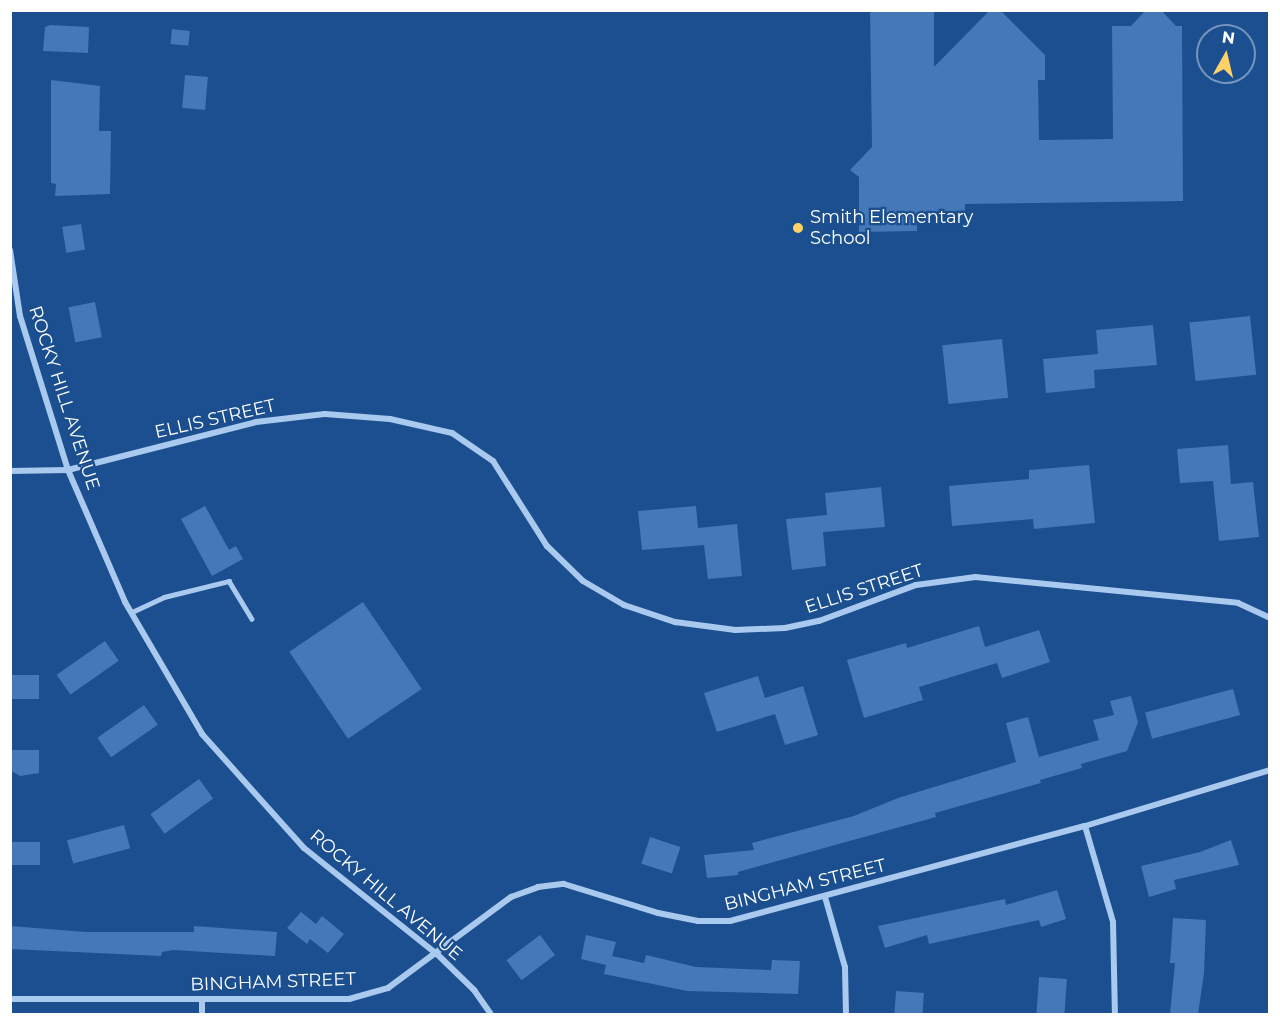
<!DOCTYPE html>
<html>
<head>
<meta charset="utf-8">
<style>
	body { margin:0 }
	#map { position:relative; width:1280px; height:1025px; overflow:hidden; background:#1b4f8f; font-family:Montserrat,sans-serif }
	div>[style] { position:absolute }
	.building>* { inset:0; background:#4478b7; transform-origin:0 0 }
	.lane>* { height:4.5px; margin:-2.25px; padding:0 2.25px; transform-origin:2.25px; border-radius:2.25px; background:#a9c9ee }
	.street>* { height:6px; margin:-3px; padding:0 3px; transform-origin:3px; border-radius:3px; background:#a9c9ee }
	.dots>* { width:16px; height:16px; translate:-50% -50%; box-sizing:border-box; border:3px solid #1b4f8f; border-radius:50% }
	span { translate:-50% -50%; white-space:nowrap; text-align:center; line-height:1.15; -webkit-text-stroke:4.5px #1b4f8f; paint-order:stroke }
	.poi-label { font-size:18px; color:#fff }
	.left { translate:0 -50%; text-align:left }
	.street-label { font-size:18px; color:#fff }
	.frame { position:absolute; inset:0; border:12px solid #fff; pointer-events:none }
	.north { position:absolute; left:1196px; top:24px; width:60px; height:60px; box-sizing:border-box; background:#1b4f8f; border:2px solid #7695bc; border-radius:50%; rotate:8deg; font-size:16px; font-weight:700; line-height:24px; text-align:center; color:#fff }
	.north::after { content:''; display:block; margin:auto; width:21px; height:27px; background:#ffd166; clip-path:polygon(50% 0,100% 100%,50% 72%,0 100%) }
</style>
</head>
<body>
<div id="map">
	<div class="building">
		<i style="clip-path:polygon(870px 10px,934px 10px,934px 67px,990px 10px,1000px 10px,1045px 55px,1045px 80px,1038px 80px,1039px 140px,1113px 139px,1112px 26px,1131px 26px,1146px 10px,1161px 10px,1176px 26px,1182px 26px,1183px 201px,965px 204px,965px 211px,917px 212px,917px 231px,859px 232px,859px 177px,850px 170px,872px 147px)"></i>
		<i style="clip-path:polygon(50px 25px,89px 27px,88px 53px,43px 51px,45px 27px)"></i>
		<i style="left:172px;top:29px;width:18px;height:15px;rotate:6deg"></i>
		<i style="left:185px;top:75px;width:23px;height:33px;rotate:5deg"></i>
		<i style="clip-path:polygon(51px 80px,100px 86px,99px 131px,111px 131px,110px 194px,55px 196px,56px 184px,51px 183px)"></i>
		<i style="left:81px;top:224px;width:26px;height:19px;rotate:81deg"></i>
		<i style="left:95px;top:302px;width:36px;height:27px;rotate:79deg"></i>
		<i style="left:1250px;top:316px;width:59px;height:61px;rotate:84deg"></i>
		<i style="clip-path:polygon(1153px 325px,1157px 365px,1094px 370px,1095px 388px,1046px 393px,1043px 359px,1098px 354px,1096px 330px)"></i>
		<i style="left:1002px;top:339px;width:59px;height:60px;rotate:84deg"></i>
		<i style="clip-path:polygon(1228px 445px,1231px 484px,1253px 482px,1259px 537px,1219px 541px,1213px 481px,1180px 483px,1177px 449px)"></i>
		<i style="clip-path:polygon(1089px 465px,1095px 523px,1034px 529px,1033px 519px,952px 526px,949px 486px,1029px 479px,1029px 470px)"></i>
		<i style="clip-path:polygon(881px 487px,885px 527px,823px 532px,826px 566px,792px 570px,786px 519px,827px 515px,825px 493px)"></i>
		<i style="clip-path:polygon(205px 506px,229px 550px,236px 546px,243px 559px,212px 576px,181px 519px)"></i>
		<i style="clip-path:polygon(696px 506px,698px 528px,737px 524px,742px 576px,708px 579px,704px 545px,642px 550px,638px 511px)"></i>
		<i style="left:363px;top:602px;width:105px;height:89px;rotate:56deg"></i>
		<i style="clip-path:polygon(979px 626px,985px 647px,1039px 630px,1050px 662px,1002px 678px,997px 663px,919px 687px,923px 700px,864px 718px,847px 660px,906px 643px,907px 648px)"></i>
		<i style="left:105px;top:641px;width:24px;height:59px;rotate:55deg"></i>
		<i style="left:10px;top:675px;width:29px;height:24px"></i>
		<i style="clip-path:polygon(758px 676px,765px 698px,803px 686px,818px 735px,785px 745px,775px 714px,717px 732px,704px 693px)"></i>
		<i style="left:1233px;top:689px;width:27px;height:91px;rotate:75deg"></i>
		<i style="clip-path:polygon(1131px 696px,1138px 722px,1127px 751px,1081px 764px,1082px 768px,1040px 780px,1041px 783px,935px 813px,936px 817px,738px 872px,738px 875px,707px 878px,704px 855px,754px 850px,752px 843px,854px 816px,898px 798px,1016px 762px,1006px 723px,1028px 717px,1039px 757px,1099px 740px,1093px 720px,1114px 715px,1110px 701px)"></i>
		<i style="left:144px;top:705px;width:24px;height:57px;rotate:55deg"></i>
		<i style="clip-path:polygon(10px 750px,39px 750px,39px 773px,20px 776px,10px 770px)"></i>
		<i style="left:199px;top:779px;width:24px;height:60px;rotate:54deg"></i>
		<i style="left:124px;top:825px;width:24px;height:59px;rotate:75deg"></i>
		<i style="left:650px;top:837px;width:32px;height:28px;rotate:18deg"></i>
		<i style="clip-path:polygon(1231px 840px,1239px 865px,1174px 880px,1176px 889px,1149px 897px,1141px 866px,1200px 852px)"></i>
		<i style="left:10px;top:842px;width:30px;height:23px"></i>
		<i style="clip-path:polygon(1057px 890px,1066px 919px,1041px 927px,1039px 920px,929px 944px,927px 935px,885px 948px,878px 926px,1005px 899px,1006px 905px)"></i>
		<i style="clip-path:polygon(301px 912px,316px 924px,322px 916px,344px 934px,328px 953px,310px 939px,307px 944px,287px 928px)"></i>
		<i style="clip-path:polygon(1173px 918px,1206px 920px,1204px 973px,1198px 1014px,1170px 1014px,1175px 963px,1170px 963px)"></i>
		<i style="clip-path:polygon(10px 926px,86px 932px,194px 932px,194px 926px,277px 932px,275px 956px,173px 950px,162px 952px,161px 956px,10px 949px)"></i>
		<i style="left:540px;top:935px;width:25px;height:42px;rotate:53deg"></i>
		<i style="clip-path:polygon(586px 935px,616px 942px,612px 956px,644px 963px,646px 955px,696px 967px,771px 970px,772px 960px,800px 961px,798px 994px,687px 991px,604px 974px,606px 965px,581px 959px)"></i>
		<i style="left:1039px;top:977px;width:28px;height:37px;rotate:4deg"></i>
		<i style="left:896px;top:991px;width:28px;height:23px;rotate:4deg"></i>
	</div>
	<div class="lane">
		<i style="left:132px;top:612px;width:35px;rotate:-25deg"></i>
		<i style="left:164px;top:597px;width:67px;rotate:-13.8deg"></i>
		<i style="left:229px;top:581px;width:44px;rotate:58.8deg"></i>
	</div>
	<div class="street">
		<i style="left:10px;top:250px;width:67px;rotate:81.4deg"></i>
		<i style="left:20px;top:316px;width:161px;rotate:72.7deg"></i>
		<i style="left:68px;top:470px;width:144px;rotate:66.6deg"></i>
		<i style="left:125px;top:602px;width:153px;rotate:59.7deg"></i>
		<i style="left:202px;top:734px;width:153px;rotate:48.2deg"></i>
		<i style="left:304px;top:848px;width:170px;rotate:38.6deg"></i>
		<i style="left:437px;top:954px;width:52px;rotate:44.2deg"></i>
		<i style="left:474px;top:990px;width:29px;rotate:55deg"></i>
		<i style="left:10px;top:471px;width:58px;rotate:-1deg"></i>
		<i style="left:68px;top:470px;width:194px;rotate:-14.3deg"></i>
		<i style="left:256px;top:422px;width:69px;rotate:-6.6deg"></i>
		<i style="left:325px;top:414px;width:65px;rotate:4.4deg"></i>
		<i style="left:390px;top:419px;width:64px;rotate:12.7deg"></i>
		<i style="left:452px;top:433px;width:50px;rotate:34.3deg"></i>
		<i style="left:493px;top:461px;width:101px;rotate:57.6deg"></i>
		<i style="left:547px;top:546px;width:50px;rotate:44.2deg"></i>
		<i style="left:583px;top:581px;width:48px;rotate:30.3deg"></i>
		<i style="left:624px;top:605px;width:54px;rotate:18.4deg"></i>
		<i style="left:675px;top:622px;width:61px;rotate:7.6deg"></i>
		<i style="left:735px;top:630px;width:50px;rotate:-2.3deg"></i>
		<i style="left:785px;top:628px;width:35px;rotate:-12deg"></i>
		<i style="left:819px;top:621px;width:103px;rotate:-20.4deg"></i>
		<i style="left:916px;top:585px;width:60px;rotate:-7.7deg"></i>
		<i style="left:975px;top:577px;width:264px;rotate:5.6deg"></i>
		<i style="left:1238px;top:603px;width:35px;rotate:25deg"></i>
		<i style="left:1085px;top:826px;width:100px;rotate:73.7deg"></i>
		<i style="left:1113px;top:922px;width:92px;rotate:88.8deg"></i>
		<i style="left:825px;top:897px;width:73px;rotate:74.1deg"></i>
		<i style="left:845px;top:967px;width:47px;rotate:88.8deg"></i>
		<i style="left:10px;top:999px;width:339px"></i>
		<i style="left:349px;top:999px;width:41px;rotate:-15.8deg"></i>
		<i style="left:388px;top:988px;width:153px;rotate:-36.5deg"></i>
		<i style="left:511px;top:897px;width:29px;rotate:-20deg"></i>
		<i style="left:538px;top:887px;width:26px;rotate:-7deg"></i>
		<i style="left:564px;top:884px;width:98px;rotate:17.1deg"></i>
		<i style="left:658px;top:913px;width:41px;rotate:11.3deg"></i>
		<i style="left:698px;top:921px;width:32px"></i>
		<i style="left:730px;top:921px;width:367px;rotate:-15deg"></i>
		<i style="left:1085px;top:826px;width:193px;rotate:-16.8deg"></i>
		<i style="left:202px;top:1014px;width:14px;rotate:-90deg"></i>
	</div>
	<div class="dots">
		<i style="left:798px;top:228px;background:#ffd166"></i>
	</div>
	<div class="poi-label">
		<span class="left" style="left:810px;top:228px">Smith Elementary<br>School</span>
	</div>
	<div class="street-label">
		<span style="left:64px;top:398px;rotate:72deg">ROCKY HILL AVENUE</span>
		<span style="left:215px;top:419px;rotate:-13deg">ELLIS STREET</span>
		<span style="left:864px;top:589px;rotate:-18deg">ELLIS STREET</span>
		<span style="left:805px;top:885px;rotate:-14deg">BINGHAM STREET</span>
		<span style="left:386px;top:895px;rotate:40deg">ROCKY HILL AVENUE</span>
		<span style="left:273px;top:982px;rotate:-2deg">BINGHAM STREET</span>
	</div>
	<div class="frame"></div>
	<div class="north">N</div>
</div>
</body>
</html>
